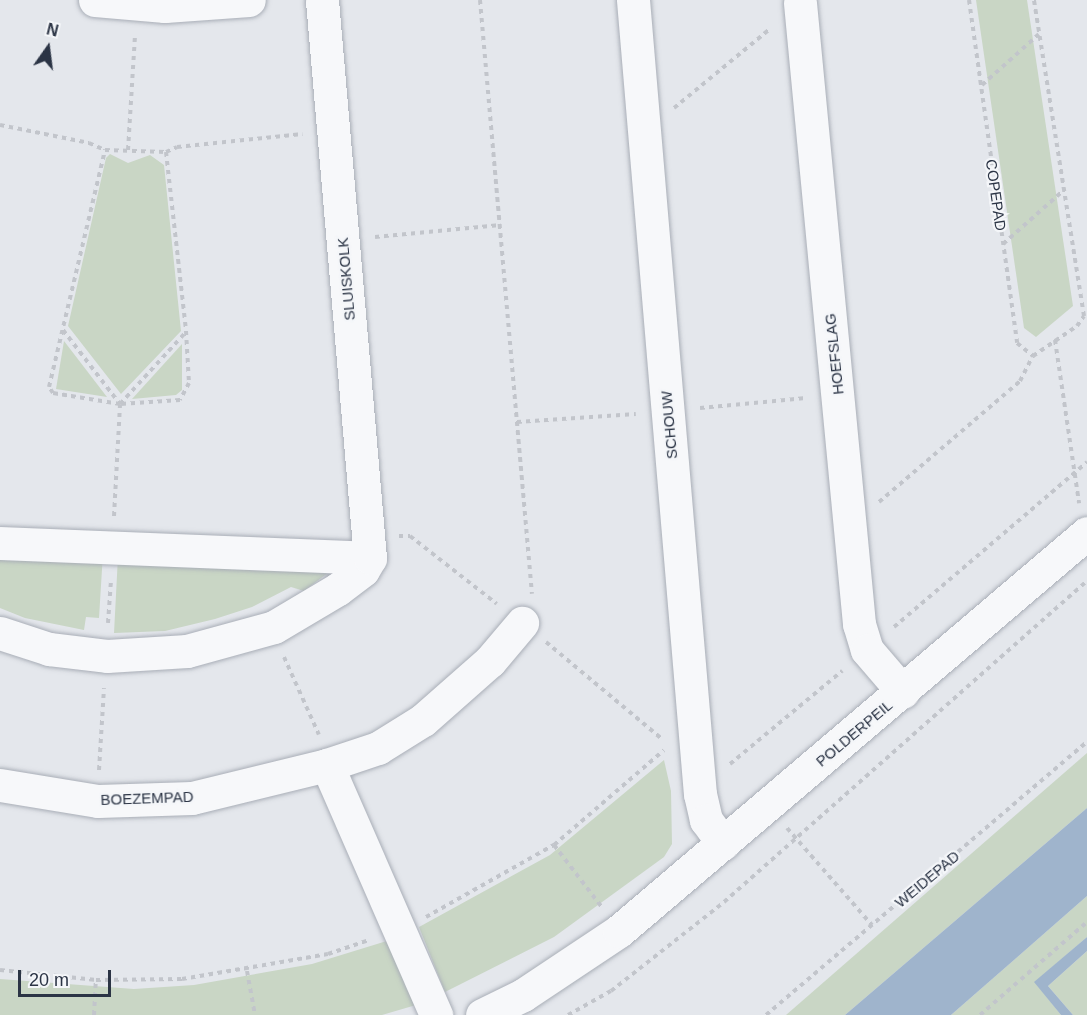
<!DOCTYPE html>
<html>
<head>
<meta charset="utf-8">
<style>
	body { margin:0 }
	#map { position:relative; width:1087px; height:1015px; overflow:hidden; background:#e4e7ec; font-family:Arial,sans-serif }
	div>[style] { position:absolute }
	.green>* { inset:0; background:#c9d6c5 }
	.water>* { inset:0; background:#9fb4cc }
	.path>* { height:4px; margin-top:-2px; transform-origin:0; background:repeating-linear-gradient(90deg,#c2c5cb 0 4.5px,transparent 0 9px) }
	.roads { filter:drop-shadow(0 0 2px #a9aeb7) drop-shadow(0 0 2px #a9aeb7) }
	.minor>* { height:33px; margin:-16.5px; padding:0 16.5px; transform-origin:16.5px; border-radius:16.5px; background:#f7f8fa }
	span { translate:-50% -50%; white-space:nowrap; text-align:center; line-height:1.15; -webkit-text-stroke:4.5px #f4f6f9; paint-order:stroke }
	.street-label { font-size:15px; color:#2b3445 }
	.north { position:absolute; left:18px; top:18px; width:60px; height:60px; -webkit-text-stroke:4px #f4f6f9; paint-order:stroke; rotate:14deg; font-size:16px; font-weight:700; line-height:24px; text-align:center; color:#2b3445 }
	.north::after { content:''; display:block; margin:auto; width:21px; height:27px; background:#2b3445; clip-path:polygon(50% 0,100% 100%,50% 72%,0 100%) }
	.scale { position:absolute; left:18px; top:970px; width:93px; height:27px; box-sizing:border-box; border:3px solid #2b3445; border-top:0; padding-left:8px; font-size:18px; line-height:21px; white-space:nowrap; color:#2b3445; -webkit-text-stroke:4px #f4f6f9; paint-order:stroke }
</style>
</head>
<body>
<div id="map">
	<div class="green">
		<i style="clip-path:polygon(976px 0,1027px 0,1073px 306px,1036px 337px,1024px 328px)"></i>
		<i style="clip-path:polygon(110px 154px,128px 163px,150px 155px,164px 165px,181px 331px,121px 394px,68px 326px,106px 158px)"></i>
		<i style="clip-path:polygon(64px 341px,107px 397px,56px 389px)"></i>
		<i style="clip-path:polygon(182px 344px,182px 390px,176px 395px,132px 399px)"></i>
		<i style="clip-path:polygon(0 549px,103px 553px,99px 618px,86px 617px,84px 630px,25px 618px,0 608px)"></i>
		<i style="clip-path:polygon(118px 556px,329px 572px,304px 591px,291px 587px,252px 607px,215px 619px,165px 631px,114px 633px)"></i>
		<i style="clip-path:polygon(1087px 753px,1087px 808px,845px 1015px,786px 1015px)"></i>
		<i style="clip-path:polygon(664px 760px,671px 791px,672px 844px,664px 857px,554px 937px,445px 992px,419px 927px,550px 855px)"></i>
		<i style="clip-path:polygon(1087px 896px,1087px 937px,1035px 982px,1061px 1015px,951px 1015px)"></i>
		<i style="clip-path:polygon(390px 940px,416px 1005px,382px 1015px,0 1015px,0 979px,134px 989px,194px 985px,312px 964px)"></i>
		<i style="clip-path:polygon(1087px 951px,1087px 1015px,1073px 1015px,1048px 986px)"></i>
	</div>
	<div class="water">
		<i style="clip-path:polygon(1087px 808px,1087px 896px,951px 1015px,845px 1015px)"></i>
		<i style="clip-path:polygon(1087px 937px,1087px 951px,1048px 986px,1073px 1015px,1061px 1015px,1034px 982px)"></i>
	</div>
	<div class="path">
		<i style="left:480px;top:0;width:596px;rotate:85deg"></i>
		<i style="left:969px;top:0;width:346px;rotate:82deg"></i>
		<i style="left:1017px;top:343px;width:21px;rotate:39deg"></i>
		<i style="left:1033px;top:356px;width:53px;rotate:-34.3deg"></i>
		<i style="left:1077px;top:326px;width:12px;rotate:-55deg"></i>
		<i style="left:1084px;top:316px;width:320px;rotate:-99deg"></i>
		<i style="left:982px;top:85px;width:76px;rotate:-41.8deg"></i>
		<i style="left:674px;top:108px;width:124px;rotate:-39.5deg"></i>
		<i style="left:0;top:125px;width:91px;rotate:11.4deg"></i>
		<i style="left:89px;top:143px;width:17px;rotate:24deg"></i>
		<i style="left:105px;top:150px;width:61px;rotate:1.9deg"></i>
		<i style="left:166px;top:152px;width:180px;rotate:83.6deg"></i>
		<i style="left:186px;top:331px;width:52px;rotate:86.7deg"></i>
		<i style="left:189px;top:383px;width:19px;rotate:118deg"></i>
		<i style="left:180px;top:400px;width:60px;rotate:176.2deg"></i>
		<i style="left:120px;top:404px;width:68px;rotate:-170.7deg"></i>
		<i style="left:53px;top:393px;width:7px;rotate:-124deg"></i>
		<i style="left:49px;top:387px;width:244px;rotate:-76.7deg"></i>
		<i style="left:128px;top:150px;width:116px;rotate:-86.5deg"></i>
		<i style="left:166px;top:152px;width:12px;rotate:-24deg"></i>
		<i style="left:177px;top:147px;width:126px;rotate:-5.9deg"></i>
		<i style="left:375px;top:237px;width:126px;rotate:-5.5deg"></i>
		<i style="left:1003px;top:244px;width:81px;rotate:-41.5deg"></i>
		<i style="left:63px;top:330px;width:93px;rotate:52.4deg"></i>
		<i style="left:120px;top:404px;width:98px;rotate:-47.5deg"></i>
		<i style="left:1055px;top:340px;width:165px;rotate:81.6deg"></i>
		<i style="left:700px;top:408px;width:106px;rotate:-5.4deg"></i>
		<i style="left:517px;top:422px;width:119px;rotate:-3.8deg"></i>
		<i style="left:879px;top:502px;width:186px;rotate:-40.6deg"></i>
		<i style="left:1020px;top:381px;width:28px;rotate:-63deg"></i>
		<i style="left:114px;top:516px;width:112px;rotate:-86.9deg"></i>
		<i style="left:399px;top:536px;width:11px"></i>
		<i style="left:410px;top:536px;width:110px;rotate:38deg"></i>
		<i style="left:108px;top:623px;width:43px;rotate:-86deg"></i>
		<i style="left:894px;top:627px;width:254px;rotate:-40.5deg"></i>
		<i style="left:546px;top:642px;width:151px;rotate:39.9deg"></i>
		<i style="left:284px;top:657px;width:85px;rotate:65.8deg"></i>
		<i style="left:730px;top:764px;width:146px;rotate:-39.7deg"></i>
		<i style="left:99px;top:770px;width:82px;rotate:-86.5deg"></i>
		<i style="left:787px;top:828px;width:129px;rotate:48.8deg"></i>
		<i style="left:554px;top:845px;width:77px;rotate:52.4deg"></i>
		<i style="left:426px;top:917px;width:147px;rotate:-29.4deg"></i>
		<i style="left:554px;top:845px;width:145px;rotate:-40.8deg"></i>
		<i style="left:0;top:970px;width:97px;rotate:5.9deg"></i>
		<i style="left:96px;top:980px;width:86px;rotate:-0.7deg"></i>
		<i style="left:182px;top:979px;width:148px;rotate:-9.7deg"></i>
		<i style="left:328px;top:954px;width:43px;rotate:-18.9deg"></i>
		<i style="left:247px;top:971px;width:45px;rotate:79.7deg"></i>
		<i style="left:94px;top:1015px;width:35px;rotate:-87deg"></i>
		<i style="left:568px;top:1015px;width:49px;rotate:-29.2deg"></i>
		<i style="left:611px;top:991px;width:144px;rotate:-38.2deg"></i>
		<i style="left:724px;top:902px;width:485px;rotate:-41.5deg"></i>
		<i style="left:766px;top:1015px;width:421px;rotate:-40.4deg"></i>
		<i style="left:980px;top:1015px;width:142px;rotate:-41deg"></i>
	</div>
	<div class="roads">
		<div class="minor">
			<i style="left:95px;top:0;width:70px;rotate:4.9deg"></i>
			<i style="left:165px;top:6px;width:84px;rotate:-4.1deg"></i>
			<i style="left:633px;top:0;width:797px;rotate:85.18deg"></i>
			<i style="left:700px;top:794px;width:27px;rotate:77deg"></i>
			<i style="left:706px;top:820px;width:29px;rotate:54deg"></i>
			<i style="left:800px;top:3px;width:624px;rotate:84.57deg"></i>
			<i style="left:859px;top:624px;width:27px;rotate:73deg"></i>
			<i style="left:867px;top:650px;width:55px;rotate:49.4deg"></i>
			<i style="left:0;top:543px;width:370px;rotate:2.3deg"></i>
			<i style="left:0;top:633px;width:52px;rotate:18.1deg"></i>
			<i style="left:49px;top:649px;width:58px;rotate:6.9deg"></i>
			<i style="left:107px;top:656px;width:80px;rotate:-3.6deg"></i>
			<i style="left:187px;top:651px;width:90px;rotate:-15.4deg"></i>
			<i style="left:274px;top:627px;width:74px;rotate:-30.7deg"></i>
			<i style="left:338px;top:589px;width:31px;rotate:-37deg"></i>
			<i style="left:363px;top:570px;width:14px;rotate:-60deg"></i>
			<i style="left:370px;top:558px;width:560px;rotate:-94.92deg"></i>
			<i style="left:327px;top:765px;width:273px;rotate:66.4deg"></i>
			<i style="left:0;top:785px;width:99px;rotate:9.3deg"></i>
			<i style="left:98px;top:801px;width:94px;rotate:-1.8deg"></i>
			<i style="left:192px;top:798px;width:139px;rotate:-13.7deg"></i>
			<i style="left:327px;top:765px;width:54px;rotate:-18.4deg"></i>
			<i style="left:378px;top:748px;width:53px;rotate:-31.9deg"></i>
			<i style="left:423px;top:720px;width:89px;rotate:-41.4deg"></i>
			<i style="left:490px;top:661px;width:50px;rotate:-49.9deg"></i>
			<i style="left:482px;top:1015px;width:46px;rotate:-26deg"></i>
			<i style="left:523px;top:995px;width:115px;rotate:-33.7deg"></i>
			<i style="left:619px;top:931px;width:614px;rotate:-40.38deg"></i>
		</div>
	</div>
	<div class="street-label">
		<span style="left:996px;top:195px;rotate:82deg">COPEPAD</span>
		<span style="left:346px;top:279px;rotate:-95deg">SLUISKOLK</span>
		<span style="left:834px;top:354px;rotate:-96deg">HOEFSLAG</span>
		<span style="left:669px;top:425px;rotate:-95deg">SCHOUW</span>
		<span style="left:854px;top:733px;rotate:-40deg">POLDERPEIL</span>
		<span style="left:147px;top:798px;rotate:-2deg">BOEZEMPAD</span>
		<span style="left:927px;top:879px;rotate:-40deg">WEIDEPAD</span>
	</div>
	<div class="north">N</div>
	<div class="scale">20 m</div>
</div>
</body>
</html>
